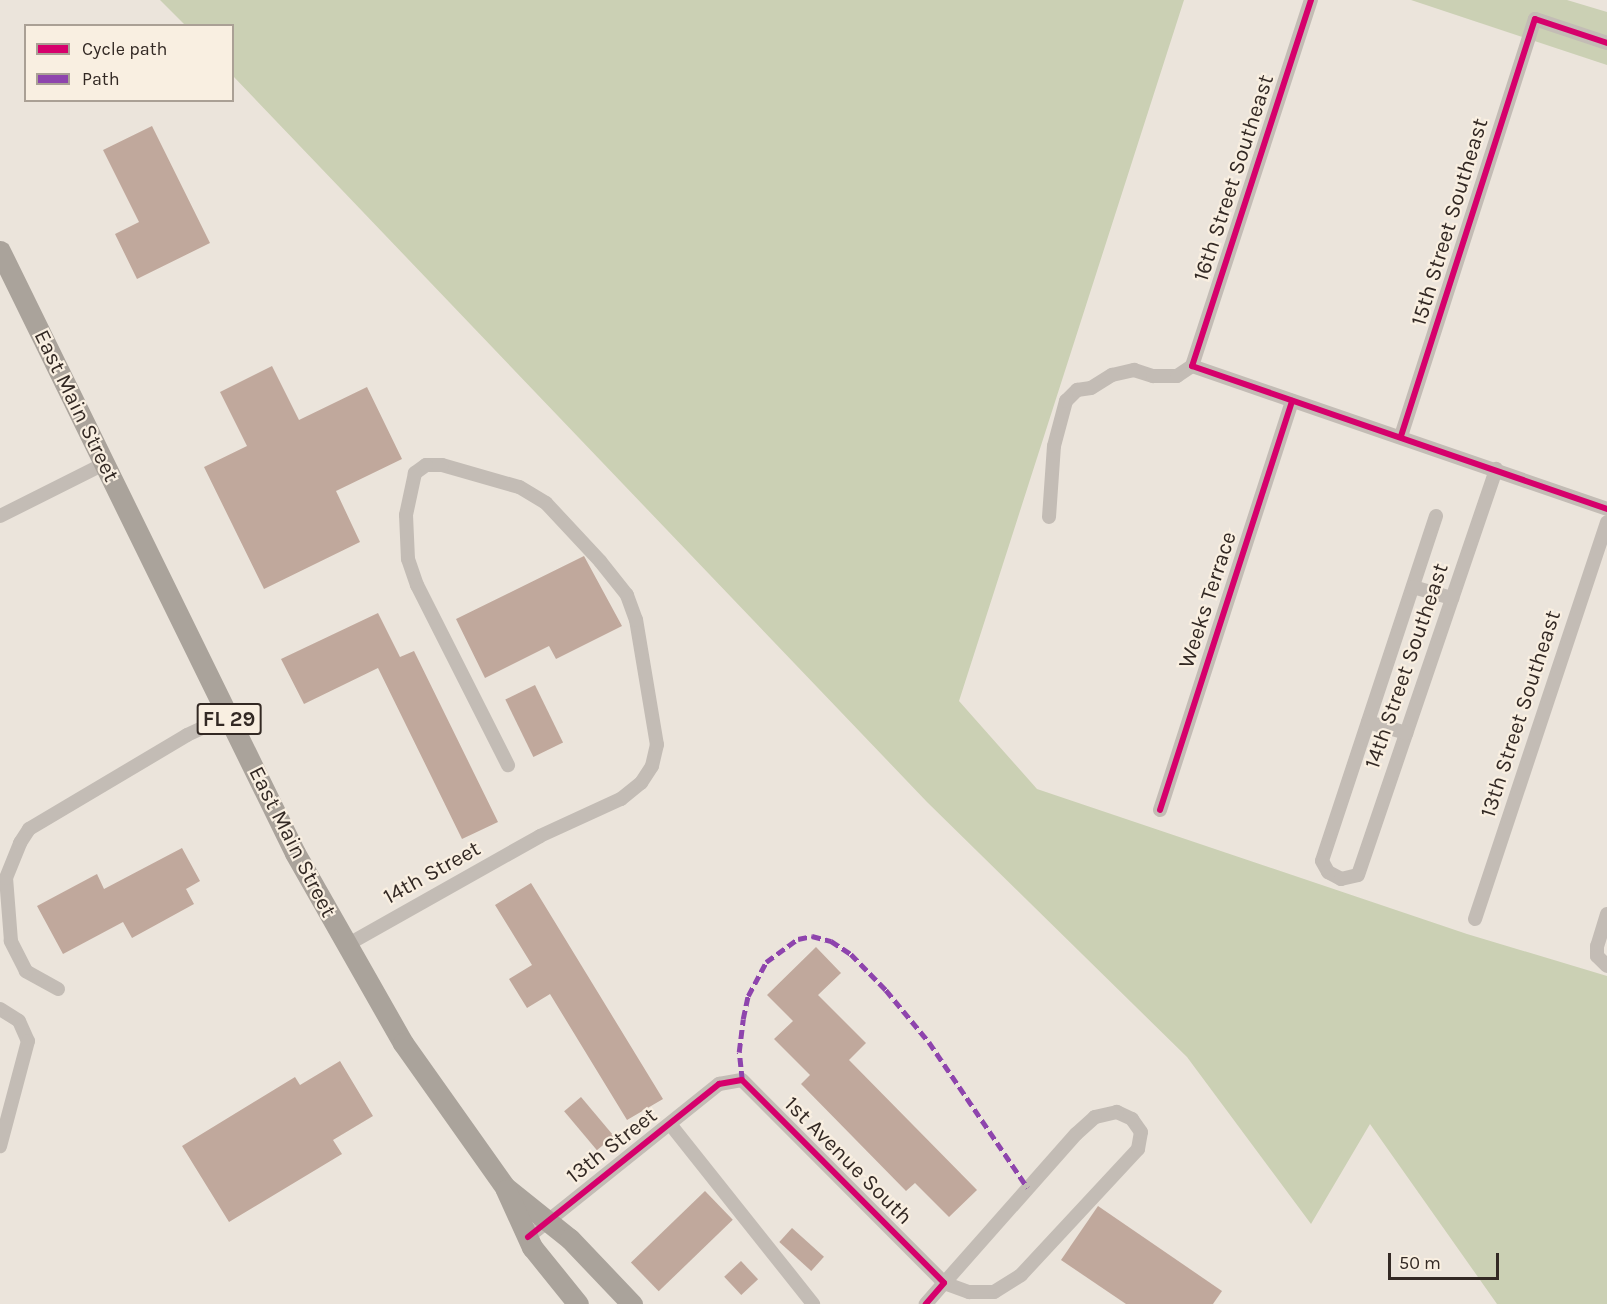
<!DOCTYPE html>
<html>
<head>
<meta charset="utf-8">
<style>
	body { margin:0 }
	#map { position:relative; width:1607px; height:1304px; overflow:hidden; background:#ebe4db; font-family:Karla,sans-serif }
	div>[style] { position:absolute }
	.green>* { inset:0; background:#cbd0b4 }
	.building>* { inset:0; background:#c0a89c; transform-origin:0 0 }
	.minor>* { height:14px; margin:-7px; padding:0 7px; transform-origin:7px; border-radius:7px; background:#c3bcb5 }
	.highway>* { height:21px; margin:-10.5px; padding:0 10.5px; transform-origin:10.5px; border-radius:10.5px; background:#aaa39b }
	.quiet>* { height:4.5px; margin-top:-2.25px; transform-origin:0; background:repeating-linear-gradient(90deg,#8e44ad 0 9px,transparent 0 13.5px) }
	.cycleway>* { height:6px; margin:-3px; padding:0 3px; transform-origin:3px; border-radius:3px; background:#d6006c }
	span { translate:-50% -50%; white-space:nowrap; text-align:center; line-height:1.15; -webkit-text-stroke:4.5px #f9efe1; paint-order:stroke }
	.shield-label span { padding:2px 4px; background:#f9efe1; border:2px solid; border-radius:4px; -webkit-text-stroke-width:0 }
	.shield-label { font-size:21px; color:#332924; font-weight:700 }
	.street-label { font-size:22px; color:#332924 }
	.legend { position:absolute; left:24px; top:24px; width:210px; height:78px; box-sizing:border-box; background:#f9efe1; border:2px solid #aaa095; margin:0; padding:8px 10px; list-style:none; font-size:18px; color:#332924 }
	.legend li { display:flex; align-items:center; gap:12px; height:30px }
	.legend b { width:30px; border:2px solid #aaa095 }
	.scale { position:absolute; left:1388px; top:1253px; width:111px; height:27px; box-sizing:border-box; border:3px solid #332924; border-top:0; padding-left:8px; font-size:18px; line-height:21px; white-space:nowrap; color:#332924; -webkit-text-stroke:4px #f9efe1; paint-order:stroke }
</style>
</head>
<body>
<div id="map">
	<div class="green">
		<i style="clip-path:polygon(160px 0,1184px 0,959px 701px,1037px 789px,1467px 934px,1607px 976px,1607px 1304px,1497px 1304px,1370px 1124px,1311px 1224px,1187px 1057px,927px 802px,233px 76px,232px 26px,185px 25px)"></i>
		<i style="clip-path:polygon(1411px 0,1567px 0,1607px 12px,1607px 65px)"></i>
	</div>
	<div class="building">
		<i style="clip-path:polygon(152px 126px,210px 243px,137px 279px,115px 234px,139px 222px,103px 150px)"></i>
		<i style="clip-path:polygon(272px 366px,299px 420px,367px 387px,402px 459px,336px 491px,360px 542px,264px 589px,204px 467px,247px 446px,220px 392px)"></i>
		<i style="clip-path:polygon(584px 556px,622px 626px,556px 659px,549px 646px,485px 678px,456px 619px)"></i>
		<i style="clip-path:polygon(378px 613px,400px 657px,414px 651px,498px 822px,462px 839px,378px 668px,304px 704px,281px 659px)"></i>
		<i style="left:535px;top:685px;width:64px;height:33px;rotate:64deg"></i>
		<i style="clip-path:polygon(182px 848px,200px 881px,186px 889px,194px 904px,132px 938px,123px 922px,63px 954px,37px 906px,97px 874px,104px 889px)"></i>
		<i style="clip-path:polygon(531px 883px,663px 1099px,627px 1120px,550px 994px,527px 1008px,509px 979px,532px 965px,495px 905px)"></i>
		<i style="clip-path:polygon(816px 947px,841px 973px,818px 995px,866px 1043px,849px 1060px,977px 1190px,949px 1217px,915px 1183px,906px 1191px,801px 1084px,810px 1075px,774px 1039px,793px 1021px,767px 995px)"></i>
		<i style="clip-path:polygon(340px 1061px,373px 1116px,333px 1140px,342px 1154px,229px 1222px,182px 1146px,295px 1077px,300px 1085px)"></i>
		<i style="left:581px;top:1097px;width:51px;height:22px;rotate:50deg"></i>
		<i style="left:705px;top:1191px;width:40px;height:103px;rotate:46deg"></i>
		<i style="clip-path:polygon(1098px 1206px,1222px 1291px,1213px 1304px,1126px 1304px,1061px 1260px)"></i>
		<i style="left:792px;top:1228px;width:43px;height:19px;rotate:42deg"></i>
		<i style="left:741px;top:1261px;width:25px;height:23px;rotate:47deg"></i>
	</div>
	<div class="minor">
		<i style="left:1192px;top:366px;width:439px;rotate:19deg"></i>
		<i style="left:1192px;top:366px;width:385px;rotate:-72deg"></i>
		<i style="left:1401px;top:436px;width:438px;rotate:-72.2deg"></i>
		<i style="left:1535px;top:19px;width:76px;rotate:18.4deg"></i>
		<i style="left:0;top:516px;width:116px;rotate:-26.6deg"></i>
		<i style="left:1436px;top:516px;width:363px;rotate:108.3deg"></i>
		<i style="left:1322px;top:861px;width:13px;rotate:61deg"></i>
		<i style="left:1328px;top:872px;width:15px;rotate:28deg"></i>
		<i style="left:1341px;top:879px;width:17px;rotate:-13deg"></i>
		<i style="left:1358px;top:875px;width:429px;rotate:-71.2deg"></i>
		<i style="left:1049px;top:517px;width:71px;rotate:-86deg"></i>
		<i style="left:1054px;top:446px;width:47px;rotate:-75.1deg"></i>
		<i style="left:1066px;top:401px;width:16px;rotate:-45deg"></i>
		<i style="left:1077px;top:390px;width:14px;rotate:-8deg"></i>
		<i style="left:1091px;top:388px;width:25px;rotate:-32deg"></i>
		<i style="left:1112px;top:375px;width:23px;rotate:-13deg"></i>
		<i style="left:1134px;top:370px;width:20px;rotate:18deg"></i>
		<i style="left:1153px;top:376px;width:24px"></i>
		<i style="left:1177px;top:376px;width:18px;rotate:-34deg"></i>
		<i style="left:1413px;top:587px;width:41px;rotate:15.8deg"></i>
		<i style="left:1368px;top:722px;width:40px;rotate:16deg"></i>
		<i style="left:1160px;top:810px;width:430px;rotate:-72.1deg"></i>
		<i style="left:1607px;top:914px;width:34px;rotate:107deg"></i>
		<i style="left:1597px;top:946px;width:10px;rotate:90deg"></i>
		<i style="left:1597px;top:956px;width:14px;rotate:45deg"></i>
		<i style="left:1475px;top:919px;width:418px;rotate:-71.6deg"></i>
		<i style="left:345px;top:946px;width:224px;rotate:-29.4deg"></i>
		<i style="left:540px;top:836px;width:89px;rotate:-24.6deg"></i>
		<i style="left:621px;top:799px;width:26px;rotate:-39deg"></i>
		<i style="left:641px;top:783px;width:20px;rotate:-57deg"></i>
		<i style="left:652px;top:766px;width:22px;rotate:-77deg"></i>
		<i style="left:657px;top:745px;width:127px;rotate:-99.5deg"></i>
		<i style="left:636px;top:620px;width:27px;rotate:-110deg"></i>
		<i style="left:627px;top:595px;width:43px;rotate:-128.5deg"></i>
		<i style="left:600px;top:561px;width:79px;rotate:-133deg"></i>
		<i style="left:546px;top:503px;width:31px;rotate:-149deg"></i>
		<i style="left:519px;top:487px;width:80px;rotate:-164.1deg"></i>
		<i style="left:442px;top:465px;width:16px;rotate:180deg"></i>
		<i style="left:426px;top:465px;width:14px;rotate:144deg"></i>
		<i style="left:415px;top:473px;width:43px;rotate:102.1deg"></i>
		<i style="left:406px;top:515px;width:44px;rotate:87.4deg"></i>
		<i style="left:408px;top:559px;width:28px;rotate:71deg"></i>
		<i style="left:417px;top:585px;width:202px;rotate:63.2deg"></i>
		<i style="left:58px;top:989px;width:37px;rotate:-151deg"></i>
		<i style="left:26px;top:971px;width:34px;rotate:-117deg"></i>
		<i style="left:11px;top:941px;width:63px;rotate:-94.5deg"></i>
		<i style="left:6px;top:878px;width:38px;rotate:-68deg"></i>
		<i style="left:20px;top:843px;width:17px;rotate:-57deg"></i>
		<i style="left:29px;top:829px;width:184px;rotate:-30.7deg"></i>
		<i style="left:187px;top:735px;width:45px;rotate:-24.9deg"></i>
		<i style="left:0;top:1009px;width:22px;rotate:32deg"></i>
		<i style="left:19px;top:1021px;width:22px;rotate:66deg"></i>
		<i style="left:28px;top:1041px;width:109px;rotate:104.9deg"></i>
		<i style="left:670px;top:1124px;width:230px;rotate:51.5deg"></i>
		<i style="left:528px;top:1237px;width:245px;rotate:-38.7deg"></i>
		<i style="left:719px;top:1084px;width:23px;rotate:-10deg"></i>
		<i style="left:742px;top:1080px;width:286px;rotate:45.1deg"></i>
		<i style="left:944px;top:1283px;width:27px;rotate:20deg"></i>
		<i style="left:969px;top:1292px;width:25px"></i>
		<i style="left:994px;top:1292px;width:32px;rotate:-32deg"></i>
		<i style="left:1021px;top:1275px;width:172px;rotate:-47.1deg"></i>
		<i style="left:1138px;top:1149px;width:17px;rotate:-80deg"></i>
		<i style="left:1141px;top:1132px;width:16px;rotate:-125deg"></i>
		<i style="left:1132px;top:1119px;width:17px;rotate:-155deg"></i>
		<i style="left:1117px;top:1112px;width:23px;rotate:167deg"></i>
		<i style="left:1095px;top:1117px;width:25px;rotate:138deg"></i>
		<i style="left:1076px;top:1134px;width:199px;rotate:131.5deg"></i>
		<i style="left:944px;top:1283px;width:28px;rotate:131deg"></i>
	</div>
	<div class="highway">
		<i style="left:0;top:251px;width:670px;rotate:63.89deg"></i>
		<i style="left:295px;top:853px;width:219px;rotate:60.4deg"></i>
		<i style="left:403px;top:1043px;width:176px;rotate:54.7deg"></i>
		<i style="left:505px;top:1187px;width:83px;rotate:38.7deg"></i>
		<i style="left:570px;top:1239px;width:90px;rotate:46.4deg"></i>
		<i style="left:506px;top:1190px;width:63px;rotate:65.5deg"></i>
		<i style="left:532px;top:1247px;width:73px;rotate:51.1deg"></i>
	</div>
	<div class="quiet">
		<i style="left:742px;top:1080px;width:28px;rotate:-96deg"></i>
		<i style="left:739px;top:1052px;width:33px;rotate:-83deg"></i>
		<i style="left:743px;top:1019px;width:24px;rotate:-78deg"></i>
		<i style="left:748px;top:996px;width:38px;rotate:-62deg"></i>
		<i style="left:766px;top:962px;width:39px;rotate:-36deg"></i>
		<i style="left:798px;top:939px;width:14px;rotate:-12deg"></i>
		<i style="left:812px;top:936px;width:20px;rotate:15deg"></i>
		<i style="left:831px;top:941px;width:24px;rotate:33deg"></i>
		<i style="left:851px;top:954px;width:50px;rotate:45.8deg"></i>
		<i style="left:886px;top:990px;width:67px;rotate:50.4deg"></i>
		<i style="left:929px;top:1042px;width:176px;rotate:55.9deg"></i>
	</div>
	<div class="cycleway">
		<i style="left:1311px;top:0;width:385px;rotate:108deg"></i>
		<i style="left:1192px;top:366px;width:439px;rotate:19deg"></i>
		<i style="left:1401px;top:436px;width:438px;rotate:-72.2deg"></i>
		<i style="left:1535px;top:19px;width:76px;rotate:18.4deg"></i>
		<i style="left:1160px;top:810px;width:430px;rotate:-72.1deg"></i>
		<i style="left:528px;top:1237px;width:245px;rotate:-38.7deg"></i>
		<i style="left:719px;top:1084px;width:23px;rotate:-10deg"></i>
		<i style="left:742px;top:1080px;width:286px;rotate:45.1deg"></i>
		<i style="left:944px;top:1283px;width:28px;rotate:131deg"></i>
	</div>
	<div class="shield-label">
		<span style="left:229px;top:719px">FL 29</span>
	</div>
	<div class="street-label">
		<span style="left:1234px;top:178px;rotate:-72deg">16th Street Southeast</span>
		<span style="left:1450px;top:222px;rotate:-73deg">15th Street Southeast</span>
		<span style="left:76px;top:406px;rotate:64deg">East Main Street</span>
		<span style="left:1208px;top:600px;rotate:-72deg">Weeks Terrace</span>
		<span style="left:1407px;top:666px;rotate:-71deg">14th Street Southeast</span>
		<span style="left:1521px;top:714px;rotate:-72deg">13th Street Southeast</span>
		<span style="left:292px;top:842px;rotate:63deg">East Main Street</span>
		<span style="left:432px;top:873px;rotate:-29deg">14th Street</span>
		<span style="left:612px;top:1146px;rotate:-38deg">13th Street</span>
		<span style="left:848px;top:1161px;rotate:45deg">1st Avenue South</span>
	</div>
	<ul class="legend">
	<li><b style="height:8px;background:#d6006c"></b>Cycle path</li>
	<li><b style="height:8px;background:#8e44ad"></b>Path</li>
	</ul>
	<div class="scale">50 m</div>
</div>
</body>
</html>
